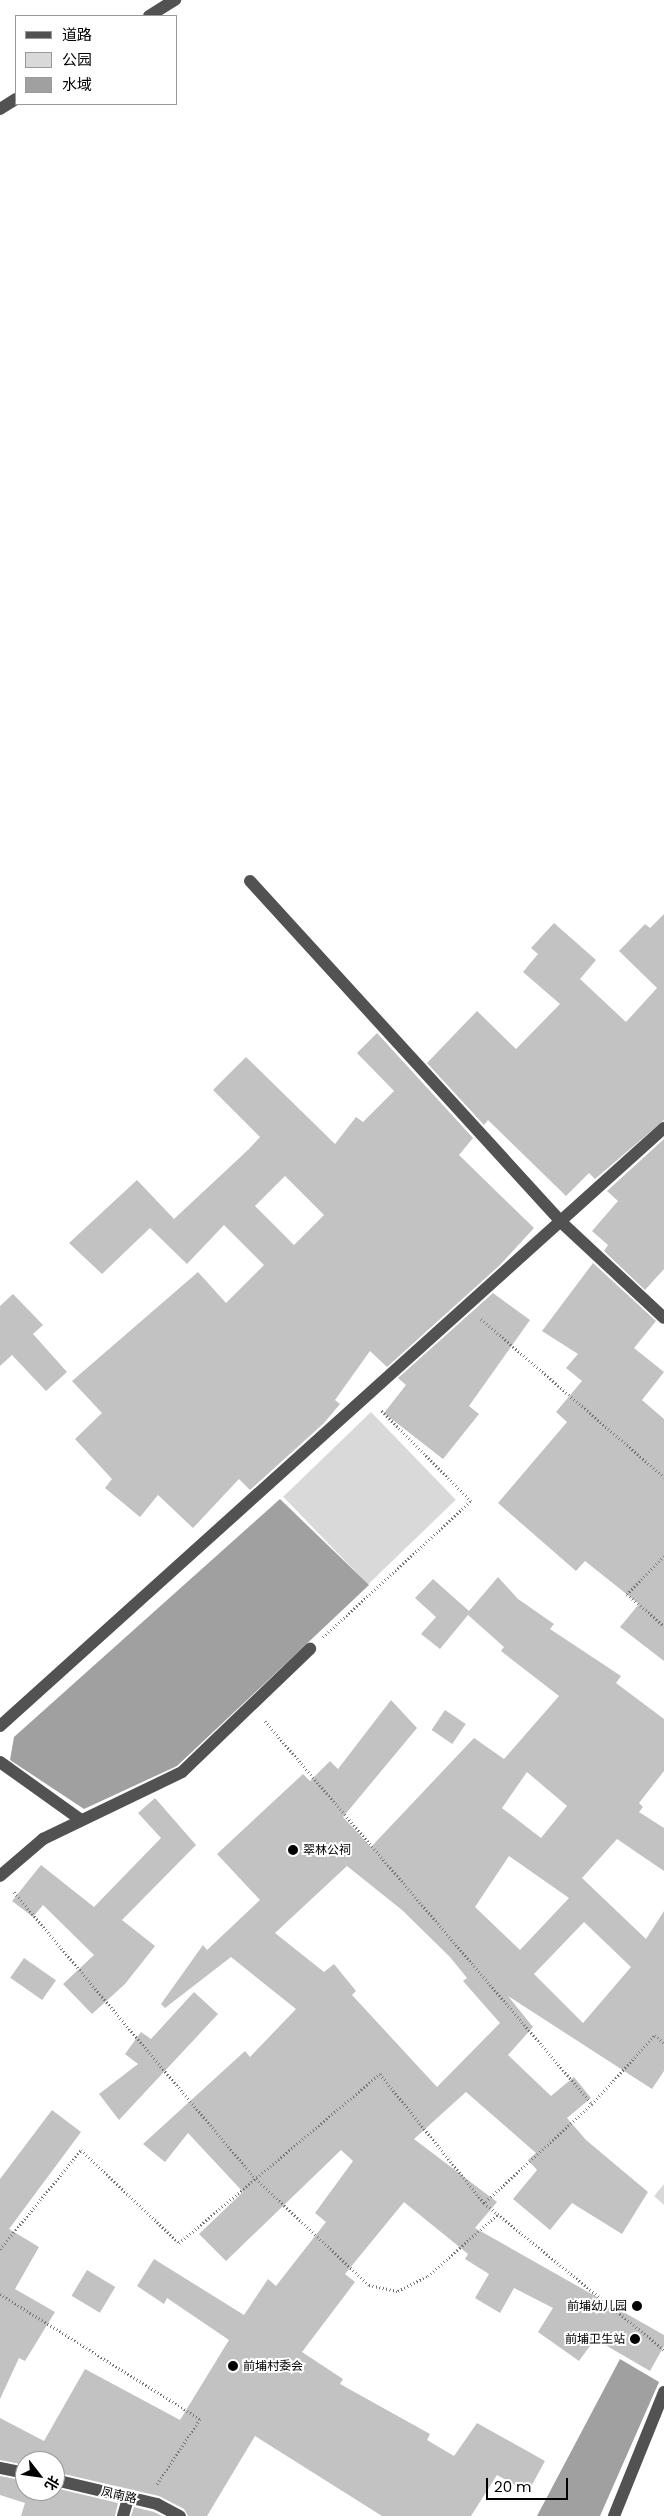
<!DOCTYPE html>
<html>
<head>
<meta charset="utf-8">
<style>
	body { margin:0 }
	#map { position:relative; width:664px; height:2516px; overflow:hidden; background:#fff; font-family:Poppins,"Noto Sans SC",sans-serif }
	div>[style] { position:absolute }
	.green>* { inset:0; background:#d9d9d9; transform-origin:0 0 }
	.water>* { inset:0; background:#a0a0a0 }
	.building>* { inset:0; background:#c2c2c2; transform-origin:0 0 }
	.path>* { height:3px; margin-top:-1.5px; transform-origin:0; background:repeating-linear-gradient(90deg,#747474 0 1px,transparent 0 3.5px) }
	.minor>* { height:12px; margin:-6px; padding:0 6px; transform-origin:6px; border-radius:6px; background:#525252 }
	.dots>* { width:14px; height:14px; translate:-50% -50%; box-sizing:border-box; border:2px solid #fff; border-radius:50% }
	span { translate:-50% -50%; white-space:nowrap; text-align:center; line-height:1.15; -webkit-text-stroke:4px #fff; paint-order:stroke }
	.poi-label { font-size:12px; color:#000 }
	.left { translate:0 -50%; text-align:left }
	.right { translate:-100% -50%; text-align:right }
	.street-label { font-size:12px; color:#000 }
	.legend { position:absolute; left:15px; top:15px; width:162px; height:90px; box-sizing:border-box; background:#fff; border:1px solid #999; margin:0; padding:6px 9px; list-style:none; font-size:15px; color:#000 }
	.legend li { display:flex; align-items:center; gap:10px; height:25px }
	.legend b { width:25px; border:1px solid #999 }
	.north { position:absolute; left:15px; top:2451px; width:50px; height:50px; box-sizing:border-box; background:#fff; border:1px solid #999; border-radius:50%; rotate:120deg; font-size:14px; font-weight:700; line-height:20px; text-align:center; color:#000 }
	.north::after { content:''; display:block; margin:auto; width:18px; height:22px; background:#000; clip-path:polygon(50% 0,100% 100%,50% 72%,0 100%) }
	.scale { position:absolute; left:486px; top:2478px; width:82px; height:22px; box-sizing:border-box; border:2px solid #000; border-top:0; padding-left:6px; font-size:15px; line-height:18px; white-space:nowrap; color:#000; -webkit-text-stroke:4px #fff; paint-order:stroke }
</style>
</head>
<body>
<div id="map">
	<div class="green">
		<i style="left:371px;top:1412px;width:122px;height:122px;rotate:46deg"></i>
		<i style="clip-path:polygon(664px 2184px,664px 2205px,654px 2196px)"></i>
	</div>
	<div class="water">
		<i style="clip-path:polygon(280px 1499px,369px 1585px,177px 1766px,84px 1809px,10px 1760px,14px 1737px)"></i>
		<i style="clip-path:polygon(620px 2359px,659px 2382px,600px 2516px,537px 2516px)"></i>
	</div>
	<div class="building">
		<i style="clip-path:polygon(664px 914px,664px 1120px,595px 1179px,589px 1173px,566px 1196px,488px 1120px,484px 1125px,427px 1063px,477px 1011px,516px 1049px,560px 1004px,523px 972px,538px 954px,531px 948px,554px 923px,596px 960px,580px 979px,626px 1022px,657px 988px,619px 951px,645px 924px,650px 928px)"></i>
		<i style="clip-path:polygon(evenodd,377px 1033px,473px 1138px,459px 1155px,534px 1228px,500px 1265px,387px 1367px,370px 1351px,335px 1400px,340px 1404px,324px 1423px,250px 1490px,239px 1479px,193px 1528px,158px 1495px,140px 1517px,105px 1488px,112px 1479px,75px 1439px,102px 1413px,72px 1381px,198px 1272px,226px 1303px,264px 1265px,224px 1225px,187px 1264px,150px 1228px,102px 1274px,69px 1243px,137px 1180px,174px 1219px,249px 1149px,260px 1137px,213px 1090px,246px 1057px,335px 1144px,356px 1117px,363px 1122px,394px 1091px,357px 1053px,377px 1033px,285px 1176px,324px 1215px,294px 1245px,255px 1206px,285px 1176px)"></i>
		<i style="clip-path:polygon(664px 1139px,664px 1269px,645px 1290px,604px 1251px,608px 1245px,592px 1231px,618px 1201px,607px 1191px)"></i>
		<i style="clip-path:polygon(593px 1263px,656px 1321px,634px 1348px,664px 1372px,642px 1400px,664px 1419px,664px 1661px,620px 1627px,639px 1604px,585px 1561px,576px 1571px,498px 1503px,567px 1422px,556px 1412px,582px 1381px,566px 1368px,578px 1354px,542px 1331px)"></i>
		<i style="clip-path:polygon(493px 1293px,530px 1320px,469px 1406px,479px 1414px,443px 1459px,384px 1413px,406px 1385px,398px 1378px)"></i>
		<i style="clip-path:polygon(13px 1294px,43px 1325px,33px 1334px,67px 1372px,46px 1391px,12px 1355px,0 1366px,0 1306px)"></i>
		<i style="clip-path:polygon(evenodd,498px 1577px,518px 1599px,554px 1624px,550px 1629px,621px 1676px,616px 1683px,664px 1719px,664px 1771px,639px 1803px,643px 1807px,639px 1812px,664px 1828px,664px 1871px,617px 1839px,582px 1878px,646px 1939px,664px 1911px,664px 2071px,652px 2089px,508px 1996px,533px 2027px,508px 2055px,551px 2096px,574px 2077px,591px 2098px,567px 2118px,586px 2140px,648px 2192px,622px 2234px,572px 2203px,550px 2230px,513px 2199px,537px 2170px,528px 2160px,536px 2153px,466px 2092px,414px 2139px,497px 2202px,475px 2228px,664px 2335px,664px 2346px,650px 2371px,595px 2339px,579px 2361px,538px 2332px,553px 2308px,514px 2288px,500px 2313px,475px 2298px,489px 2274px,465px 2259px,468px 2254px,404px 2202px,345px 2274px,355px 2282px,302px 2352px,343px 2379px,340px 2384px,430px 2434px,427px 2440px,454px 2456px,477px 2423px,545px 2461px,528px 2492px,497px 2475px,471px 2516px,382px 2516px,255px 2436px,207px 2516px,188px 2516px,184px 2509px,159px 2496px,55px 2472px,55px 2461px,25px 2461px,25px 2465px,0 2460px,0 2418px,44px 2441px,85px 2369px,180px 2420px,229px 2340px,167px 2298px,164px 2304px,137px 2286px,154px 2259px,244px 2315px,268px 2279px,276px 2286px,326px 2222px,315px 2213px,353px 2161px,341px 2150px,226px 2261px,199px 2234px,243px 2192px,188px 2133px,165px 2162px,143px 2144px,245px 2051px,250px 2057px,296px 2009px,231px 1957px,165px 2008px,161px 2004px,203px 1945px,207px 1950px,260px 1900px,217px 1854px,303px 1774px,310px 1781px,330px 1761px,338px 1769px,391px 1700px,417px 1728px,343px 1817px,371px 1847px,474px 1738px,504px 1759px,559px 1696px,501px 1651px,504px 1647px,468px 1615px,440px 1649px,421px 1634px,436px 1617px,415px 1598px,433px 1579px,469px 1611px,498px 1577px,527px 1772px,567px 1806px,541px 1838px,502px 1808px,527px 1772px,498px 1577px,509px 1856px,569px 1898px,520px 1950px,475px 1907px,509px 1856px,498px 1577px,347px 1866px,402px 1910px,450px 1957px,467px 1978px,463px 1981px,500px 2023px,437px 2087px,352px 1995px,356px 1991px,334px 1964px,324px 1972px,275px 1933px,347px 1866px,498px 1577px,584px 1922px,631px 1967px,583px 2023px,534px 1974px,584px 1922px)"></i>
		<i style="left:445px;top:1710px;width:25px;height:24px;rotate:34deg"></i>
		<i style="clip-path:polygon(155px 1798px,196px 1845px,122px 1920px,155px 1946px,125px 1984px,92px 2014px,63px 1984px,94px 1955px,43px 1905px,33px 1917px,12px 1901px,41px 1865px,94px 1907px,161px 1838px,138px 1813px)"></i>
		<i style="left:24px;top:1958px;width:39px;height:24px;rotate:35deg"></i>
		<i style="clip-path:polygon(194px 1992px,218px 2014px,119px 2120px,99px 2094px,138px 2064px,125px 2054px,141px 2032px,151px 2039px)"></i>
		<i style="clip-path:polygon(52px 2110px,81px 2132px,9px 2229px,39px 2247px,15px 2289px,55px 2312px,25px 2361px,19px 2358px,0 2399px,0 2179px)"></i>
		<i style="left:87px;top:2270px;width:33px;height:30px;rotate:31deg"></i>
		<i style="clip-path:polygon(0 2476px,25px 2481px,25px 2491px,55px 2488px,118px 2503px,115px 2516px,21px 2516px,25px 2503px,0 2495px)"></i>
		<i style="clip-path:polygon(134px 2507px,154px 2512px,162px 2516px,131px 2516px)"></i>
	</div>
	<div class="path">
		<i style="left:481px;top:1319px;width:242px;rotate:40.8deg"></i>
		<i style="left:664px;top:1556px;width:53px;rotate:134.2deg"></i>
		<i style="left:627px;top:1594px;width:49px;rotate:40.9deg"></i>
		<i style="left:323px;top:1637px;width:201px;rotate:-42.6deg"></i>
		<i style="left:471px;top:1501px;width:128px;rotate:-134.7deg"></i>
		<i style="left:265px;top:1721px;width:504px;rotate:49.51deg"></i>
		<i style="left:592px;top:2104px;width:93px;rotate:-47.6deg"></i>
		<i style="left:655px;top:2035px;width:12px;rotate:42deg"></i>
		<i style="left:14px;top:1892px;width:375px;rotate:49.9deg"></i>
		<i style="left:256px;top:2179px;width:155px;rotate:43.2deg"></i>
		<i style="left:369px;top:2285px;width:30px;rotate:12deg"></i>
		<i style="left:398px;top:2291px;width:34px;rotate:-27deg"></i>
		<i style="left:428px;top:2276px;width:94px;rotate:-41.5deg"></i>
		<i style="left:592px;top:2104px;width:147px;rotate:137.5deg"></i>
		<i style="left:484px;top:2203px;width:232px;rotate:39.2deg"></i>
		<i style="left:0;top:2249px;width:128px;rotate:-50.7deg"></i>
		<i style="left:81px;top:2150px;width:135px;rotate:43.5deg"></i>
		<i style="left:179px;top:2243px;width:263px;rotate:-40.1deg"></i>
		<i style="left:380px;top:2074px;width:166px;rotate:51.1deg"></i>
		<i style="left:0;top:2294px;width:236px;rotate:32deg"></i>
		<i style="left:200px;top:2419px;width:78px;rotate:123.5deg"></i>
	</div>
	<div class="minor">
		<i style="left:149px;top:16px;width:31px;rotate:-32deg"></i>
		<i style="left:0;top:109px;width:19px;rotate:-32deg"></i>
		<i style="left:250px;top:881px;width:460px;rotate:47.6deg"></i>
		<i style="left:560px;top:1221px;width:142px;rotate:43deg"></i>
		<i style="left:0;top:1726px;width:894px;rotate:-42.01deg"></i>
		<i style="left:0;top:1762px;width:100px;rotate:35.6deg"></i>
		<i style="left:0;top:1876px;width:57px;rotate:-40.7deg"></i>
		<i style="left:43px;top:1839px;width:154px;rotate:-25.7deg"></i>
		<i style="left:182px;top:1772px;width:178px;rotate:-43.9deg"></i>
		<i style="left:0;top:2468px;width:25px;rotate:11deg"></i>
		<i style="left:55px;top:2480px;width:105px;rotate:13.2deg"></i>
		<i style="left:157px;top:2504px;width:26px;rotate:28deg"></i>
		<i style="left:123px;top:2516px;width:19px;rotate:-74deg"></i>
		<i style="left:614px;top:2516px;width:134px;rotate:-68deg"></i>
	</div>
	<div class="dots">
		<i style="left:293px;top:1850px;background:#000"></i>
		<i style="left:637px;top:2306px;background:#000"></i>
		<i style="left:635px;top:2339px;background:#000"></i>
		<i style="left:233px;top:2366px;background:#000"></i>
	</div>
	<div class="poi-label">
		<span class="left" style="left:303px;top:1850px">翠林公祠</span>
		<span class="right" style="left:627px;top:2306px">前埔幼儿园</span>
		<span class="right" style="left:625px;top:2339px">前埔卫生站</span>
		<span class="left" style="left:243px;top:2366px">前埔村委会</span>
	</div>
	<div class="street-label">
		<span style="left:119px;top:2495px;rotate:13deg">凤南路</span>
	</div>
	<ul class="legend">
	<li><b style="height:6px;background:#525252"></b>道路</li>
	<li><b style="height:14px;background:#d9d9d9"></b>公园</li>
	<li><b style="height:14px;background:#a0a0a0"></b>水域</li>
	</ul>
	<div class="north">北</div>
	<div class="scale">20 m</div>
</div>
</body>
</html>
